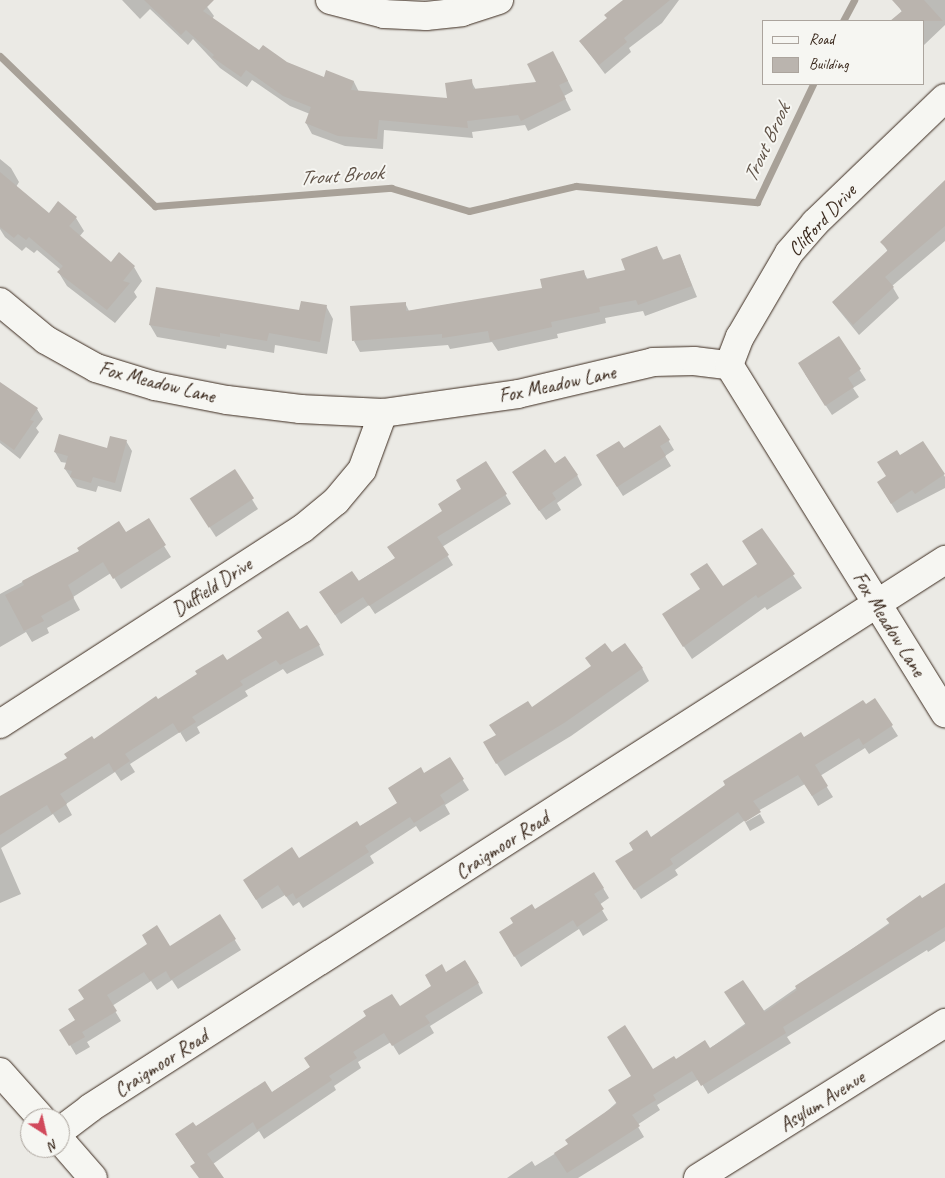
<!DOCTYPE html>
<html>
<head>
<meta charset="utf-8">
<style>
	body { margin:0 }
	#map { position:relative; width:945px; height:1178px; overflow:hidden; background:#ebeae5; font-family:Caveat,sans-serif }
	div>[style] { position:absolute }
	.shadow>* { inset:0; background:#0003; transform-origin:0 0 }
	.stream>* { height:7px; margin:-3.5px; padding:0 3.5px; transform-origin:3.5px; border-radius:3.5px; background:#a8a198 }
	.building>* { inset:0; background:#bab4ae; transform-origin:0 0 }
	.roads { filter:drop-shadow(0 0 1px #3b2a1e) drop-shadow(0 0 1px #3b2a1e) }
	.minor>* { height:28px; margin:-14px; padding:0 14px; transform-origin:14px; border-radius:14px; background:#f6f6f2 }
	.major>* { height:28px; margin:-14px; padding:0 14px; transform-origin:14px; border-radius:14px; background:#f6f6f2 }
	span { translate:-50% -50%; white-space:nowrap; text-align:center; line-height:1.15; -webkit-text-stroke:4px #f6f6f2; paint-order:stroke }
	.street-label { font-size:20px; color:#3b2a1e }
	.water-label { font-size:21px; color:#615449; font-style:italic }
	.legend { position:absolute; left:762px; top:20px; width:162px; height:65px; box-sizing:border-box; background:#f6f6f2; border:1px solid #aba49d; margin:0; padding:6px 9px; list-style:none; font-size:15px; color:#3b2a1e }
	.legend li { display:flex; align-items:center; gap:10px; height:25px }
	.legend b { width:25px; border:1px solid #aba49d }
	.north { position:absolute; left:20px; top:1108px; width:50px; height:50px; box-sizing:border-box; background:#f6f6f2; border:1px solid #aba49d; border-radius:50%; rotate:145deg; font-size:14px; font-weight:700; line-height:20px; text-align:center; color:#3b2a1e }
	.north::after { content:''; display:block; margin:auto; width:18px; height:22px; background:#d1495b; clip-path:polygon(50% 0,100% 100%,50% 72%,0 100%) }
</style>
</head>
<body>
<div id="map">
	<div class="shadow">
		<i style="clip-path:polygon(122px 0,202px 0,214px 16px,212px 19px,260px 52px,324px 78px,354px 82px,359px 92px,448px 99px,471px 81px,476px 90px,538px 83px,559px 63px,573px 91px,564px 96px,571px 110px,528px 131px,525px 125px,472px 132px,473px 138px,384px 130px,383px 149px,345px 146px,312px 134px,306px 123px,310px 114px,290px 106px,252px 80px,247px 87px,220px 68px,193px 39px,188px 45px,150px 9px,140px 19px)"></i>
		<i style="clip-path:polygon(635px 0,679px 0,662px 23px,629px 48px,631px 52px,605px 74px,580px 41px)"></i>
		<i style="clip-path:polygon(895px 0,945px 0,945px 25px,924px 45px,924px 21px,891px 21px,902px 12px)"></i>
		<i style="clip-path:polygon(0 159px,11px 168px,19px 182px,16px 187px,49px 215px,76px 218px,84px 231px,79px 237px,111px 264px,119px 254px,134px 267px,142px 281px,134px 292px,137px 297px,115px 323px,67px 286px,59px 273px,61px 270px,37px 250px,34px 253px,26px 247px,22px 251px,5px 237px,0 229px)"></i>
		<i style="clip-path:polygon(945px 182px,945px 241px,892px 286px,899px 298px,859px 335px,833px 303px,888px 252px,882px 242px)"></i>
		<i style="clip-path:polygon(657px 248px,664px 261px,680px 255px,697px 297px,645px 316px,643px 311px,605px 318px,606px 323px,557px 334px,558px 338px,498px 351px,492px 342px,450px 349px,448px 345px,360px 352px,354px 341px,405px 303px,409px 311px,543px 289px,583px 271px,588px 280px,627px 271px)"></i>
		<i style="clip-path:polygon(326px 306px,333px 319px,327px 354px,275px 345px,274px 353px,227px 345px,226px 349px,157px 337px,150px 325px,300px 311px)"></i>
		<i style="clip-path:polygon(839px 338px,866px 380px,853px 388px,859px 397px,832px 415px,805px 374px)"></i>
		<i style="clip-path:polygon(0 384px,37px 409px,43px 419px,36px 428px,39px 432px,20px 459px,0 443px)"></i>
		<i style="clip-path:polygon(660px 426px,674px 450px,665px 456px,671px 466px,623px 496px,604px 466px)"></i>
		<i style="clip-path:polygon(126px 441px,132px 451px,121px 492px,98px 486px,96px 492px,77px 487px,65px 469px,67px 463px,61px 462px,55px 452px,108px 449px)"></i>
		<i style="clip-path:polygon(923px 443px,945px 477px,945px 488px,897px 513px,884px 492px,888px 477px)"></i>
		<i style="clip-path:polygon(486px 463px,511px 504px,442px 547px,453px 565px,375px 614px,369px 605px,341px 624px,326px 601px,396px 558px,444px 512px)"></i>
		<i style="clip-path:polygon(554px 465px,577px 475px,582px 485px,557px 503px,561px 510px,546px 520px,519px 482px)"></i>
		<i style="clip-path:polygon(234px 471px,258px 509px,216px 537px,197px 508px)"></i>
		<i style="clip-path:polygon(761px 530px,802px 588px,767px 610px,765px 607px,692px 659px,671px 627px,758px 565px)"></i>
		<i style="clip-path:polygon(126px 534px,164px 546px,171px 557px,121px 589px,111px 573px,73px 597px,80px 610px,47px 628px,49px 633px,32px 642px,26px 632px,0 647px,0 594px,80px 551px)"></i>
		<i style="clip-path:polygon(299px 631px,319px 645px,324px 655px,287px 674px,283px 669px,245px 691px,248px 696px,197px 727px,200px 733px,186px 742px,180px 732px,130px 764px,135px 772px,121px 781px,115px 772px,66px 804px,72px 815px,59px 823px,53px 814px,1px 848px,21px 894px,0 903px,0 806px,158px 701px,226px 662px)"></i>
		<i style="clip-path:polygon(611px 654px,642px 668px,649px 681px,571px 736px,505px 776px,492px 756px,497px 735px)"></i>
		<i style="clip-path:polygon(875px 700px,898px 736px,869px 754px,865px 748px,820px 776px,833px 797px,818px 806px,805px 784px,758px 811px,675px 870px,678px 875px,641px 899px,623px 871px,651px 839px,803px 739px)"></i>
		<i style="clip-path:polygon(449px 758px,469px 790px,445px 805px,450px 814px,420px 832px,416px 826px,370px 856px,374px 863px,303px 908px,299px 902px,293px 906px,285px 895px,262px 909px,250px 890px,398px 804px,424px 775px)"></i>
		<i style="left:760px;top:814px;width:10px;height:17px;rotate:61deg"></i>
		<i style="clip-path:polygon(945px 884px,945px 941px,928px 952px,927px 950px,787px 1037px,791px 1043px,708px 1094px,699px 1079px,657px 1105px,660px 1110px,637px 1125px,644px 1137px,578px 1178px,507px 1178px,532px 1161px,535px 1166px,569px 1145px,652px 1071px,709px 1049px)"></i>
		<i style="clip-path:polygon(603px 888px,609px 898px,599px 905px,608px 920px,583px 936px,579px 929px,521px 967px,506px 942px)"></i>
		<i style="clip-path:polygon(220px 916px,241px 950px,178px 989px,172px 980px,157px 990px,151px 981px,112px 1006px,121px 1021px,87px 1042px,90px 1047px,76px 1055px,61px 1030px,76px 1021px,69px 1009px)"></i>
		<i style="clip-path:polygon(446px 974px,478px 983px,483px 993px,430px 1026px,434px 1033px,399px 1055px,391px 1042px,358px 1062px,361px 1068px,334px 1086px,336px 1090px,264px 1139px,259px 1131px,213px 1164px,222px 1178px,199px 1178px,196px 1164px,176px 1135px,271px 1093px,433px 986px)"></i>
	</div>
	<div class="stream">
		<i style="left:843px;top:21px;width:24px;rotate:-62deg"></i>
		<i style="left:0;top:56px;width:216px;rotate:44.1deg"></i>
		<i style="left:155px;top:206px;width:237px;rotate:-4.4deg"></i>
		<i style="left:391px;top:188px;width:81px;rotate:16.4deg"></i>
		<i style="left:469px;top:211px;width:110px;rotate:-13.2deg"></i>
		<i style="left:576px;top:186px;width:182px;rotate:5.1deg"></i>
		<i style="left:757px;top:202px;width:131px;rotate:-64.6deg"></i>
	</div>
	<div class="building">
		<i style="clip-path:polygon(144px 0,214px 0,203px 11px,259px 50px,263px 45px,287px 62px,324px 77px,326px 70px,354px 81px,351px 90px,447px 98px,445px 83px,472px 79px,473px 89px,536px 82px,527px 64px,553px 51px,568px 81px,559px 85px,566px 99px,521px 121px,518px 115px,467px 121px,468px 128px,379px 120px,377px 139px,338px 136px,305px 123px,311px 107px,283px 96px,246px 70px,241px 77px,212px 57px,214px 55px,186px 30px,181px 35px)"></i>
		<i style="clip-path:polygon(623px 0,670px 0,624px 38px,627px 42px,599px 65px,579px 41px,607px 18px,604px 15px)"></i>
		<i style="clip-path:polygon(892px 0,924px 0,943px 21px,890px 21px,902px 11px)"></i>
		<i style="clip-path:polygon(0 172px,49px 213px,58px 201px,77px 217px,69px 226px,111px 262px,119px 252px,135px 266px,123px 281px,130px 283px,107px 310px,57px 272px,63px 266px,29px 237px,26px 240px,18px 234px,14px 238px,0 227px)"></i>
		<i style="clip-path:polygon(945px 180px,945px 226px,885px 277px,894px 287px,853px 325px,832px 302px,888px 250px,880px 242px)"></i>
		<i style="clip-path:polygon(657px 246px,662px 260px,680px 254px,692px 286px,638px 305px,636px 300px,599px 307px,600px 312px,551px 322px,552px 327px,490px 341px,488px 331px,442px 338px,442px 334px,352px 341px,350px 306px,406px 302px,406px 311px,542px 288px,540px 279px,584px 270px,586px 279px,625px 270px,621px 259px)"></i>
		<i style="clip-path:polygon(156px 287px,299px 310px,301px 301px,327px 305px,320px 342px,269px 333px,267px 341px,220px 333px,220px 337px,149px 325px)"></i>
		<i style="clip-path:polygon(839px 336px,861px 369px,848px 378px,854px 387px,825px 406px,798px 363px)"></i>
		<i style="clip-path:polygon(0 382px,38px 408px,30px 420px,34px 421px,14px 450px,0 440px)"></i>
		<i style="clip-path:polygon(660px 425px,670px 440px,660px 446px,666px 456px,617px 487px,596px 455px,619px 441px,624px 448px)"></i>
		<i style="clip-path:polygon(59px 434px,107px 448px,110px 436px,127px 440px,115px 483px,93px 477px,91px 483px,70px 477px,72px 471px,64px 469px,68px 456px,54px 452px)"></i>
		<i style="clip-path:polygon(923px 441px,945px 474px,915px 494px,912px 490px,891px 504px,877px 482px,886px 476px,877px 462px,897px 450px,900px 455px)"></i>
		<i style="clip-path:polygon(545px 449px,555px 463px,565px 456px,578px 475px,552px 493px,556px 499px,539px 511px,512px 472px)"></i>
		<i style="clip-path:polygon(486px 461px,507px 494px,437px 537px,449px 555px,369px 606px,363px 597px,335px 615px,319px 592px,352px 571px,359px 581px,395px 558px,387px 547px,442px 511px,438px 504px,461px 489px,456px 480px)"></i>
		<i style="left:235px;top:469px;width:35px;height:54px;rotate:57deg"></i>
		<i style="clip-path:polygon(149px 518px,166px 545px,113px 579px,103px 562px,68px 585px,74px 598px,41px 616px,44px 621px,24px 631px,5px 595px,24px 585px,22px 581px,79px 551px,77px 548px,119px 521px,126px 532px)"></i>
		<i style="clip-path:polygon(762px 528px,795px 574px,758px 598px,756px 595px,683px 647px,662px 614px,700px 589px,690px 574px,707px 563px,723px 586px,757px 564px,742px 541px)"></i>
		<i style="clip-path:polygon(288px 611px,300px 629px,307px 625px,320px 645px,280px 665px,276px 660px,240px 681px,243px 685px,192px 717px,196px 722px,179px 733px,173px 723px,125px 754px,130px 761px,114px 772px,109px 763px,60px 794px,67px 804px,52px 814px,47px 805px,0 835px,0 796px,67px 758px,64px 754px,92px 736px,94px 739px,156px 696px,158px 699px,197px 674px,195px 671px,223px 654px,227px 660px,262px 638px,257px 631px)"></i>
		<i style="clip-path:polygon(605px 643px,612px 652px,625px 643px,643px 668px,564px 723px,496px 764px,483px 742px,496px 735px,489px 725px,528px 701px,532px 707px,591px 666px,585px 658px)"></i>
		<i style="clip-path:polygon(875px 698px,893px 725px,863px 745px,859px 738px,815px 765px,828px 786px,812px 796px,798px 775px,753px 801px,761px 812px,745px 822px,738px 812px,670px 859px,673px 864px,634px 890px,615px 861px,633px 850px,629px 843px,647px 830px,651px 837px,725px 785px,723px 781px,801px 732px,804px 737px,863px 700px,866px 704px)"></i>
		<i style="clip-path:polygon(450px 757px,464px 779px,440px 795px,445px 803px,414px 823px,410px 817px,365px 846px,369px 852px,296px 899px,293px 893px,286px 897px,278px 885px,256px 900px,243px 880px,292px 847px,299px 858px,357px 821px,360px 826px,397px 803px,388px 788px,421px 767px,424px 773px)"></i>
		<i style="clip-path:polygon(594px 872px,604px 888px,594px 894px,604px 909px,577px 927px,573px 920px,514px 957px,499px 932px,513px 923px,510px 918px,532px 904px,535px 909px)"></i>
		<i style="clip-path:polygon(945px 883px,945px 927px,783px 1027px,786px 1033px,701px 1086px,692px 1071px,653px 1095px,656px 1100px,632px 1115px,640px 1126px,567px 1173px,554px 1153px,568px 1144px,565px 1140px,617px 1104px,608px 1090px,631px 1076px,607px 1037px,625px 1025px,653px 1069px,674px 1056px,676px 1059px,705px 1040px,710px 1048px,746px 1025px,724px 992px,743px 980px,765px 1012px,797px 990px,795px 986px,890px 924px,886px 919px,920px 895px,922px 898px)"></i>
		<i style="clip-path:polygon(220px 914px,236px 939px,171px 980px,166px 971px,150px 981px,144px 972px,107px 995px,117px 1011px,82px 1032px,85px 1037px,69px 1046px,59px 1030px,75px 1020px,68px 1009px,84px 999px,78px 990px,147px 944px,142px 935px,157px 925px,170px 946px)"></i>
		<i style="clip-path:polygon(465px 960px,479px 983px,425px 1016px,430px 1023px,392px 1046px,384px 1033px,353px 1052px,357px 1058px,329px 1076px,332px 1080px,257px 1130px,253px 1122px,207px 1154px,224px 1178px,199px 1178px,190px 1166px,195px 1163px,175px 1134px,193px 1122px,196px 1126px,265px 1081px,272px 1092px,310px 1067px,304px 1058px,366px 1016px,363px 1011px,392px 994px,400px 1006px,431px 986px,425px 975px,442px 964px,446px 972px)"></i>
	</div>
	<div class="roads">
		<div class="minor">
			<i style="left:330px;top:0;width:56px;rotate:14.5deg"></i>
			<i style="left:384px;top:14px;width:42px;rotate:2.7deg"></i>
			<i style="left:426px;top:16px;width:36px;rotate:-6deg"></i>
			<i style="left:462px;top:12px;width:39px;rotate:-18deg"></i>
			<i style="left:0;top:302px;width:60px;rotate:39.6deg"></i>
			<i style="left:46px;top:340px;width:57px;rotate:29.2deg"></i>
			<i style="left:96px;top:368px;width:62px;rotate:17deg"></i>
			<i style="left:155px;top:386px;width:73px;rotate:11deg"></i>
			<i style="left:227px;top:400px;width:74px;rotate:7deg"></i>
			<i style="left:300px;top:409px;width:83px;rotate:2.8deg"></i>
			<i style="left:383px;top:413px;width:136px;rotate:-8deg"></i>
			<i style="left:518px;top:394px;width:139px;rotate:-13.3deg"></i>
			<i style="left:653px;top:362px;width:41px;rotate:-1.4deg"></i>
			<i style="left:694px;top:361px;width:35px;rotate:7deg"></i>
			<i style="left:729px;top:365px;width:410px;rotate:58.2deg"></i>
			<i style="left:729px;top:365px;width:30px;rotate:-69deg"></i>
			<i style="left:740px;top:337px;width:97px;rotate:-59.7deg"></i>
			<i style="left:789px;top:253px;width:40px;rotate:-49deg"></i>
			<i style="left:815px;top:223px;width:180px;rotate:-43.9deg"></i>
			<i style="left:0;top:724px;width:359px;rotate:-32.9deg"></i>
			<i style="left:302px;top:529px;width:44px;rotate:-39.5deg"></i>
			<i style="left:336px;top:501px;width:40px;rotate:-50deg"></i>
			<i style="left:362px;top:470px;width:61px;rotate:-69.8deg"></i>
			<i style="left:60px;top:1131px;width:38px;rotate:-37deg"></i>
			<i style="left:90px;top:1108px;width:1016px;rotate:-32.66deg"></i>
		</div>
		<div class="major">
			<i style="left:0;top:1072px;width:62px;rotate:48.3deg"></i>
			<i style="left:60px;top:1140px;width:50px;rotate:49deg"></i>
			<i style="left:698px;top:1178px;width:292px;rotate:-32.1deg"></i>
		</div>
	</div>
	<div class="street-label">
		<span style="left:822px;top:220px;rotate:-47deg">Clifford Drive</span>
		<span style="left:157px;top:382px;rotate:14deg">Fox Meadow Lane</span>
		<span style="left:557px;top:384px;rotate:-12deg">Fox Meadow Lane</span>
		<span style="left:212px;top:587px;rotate:-33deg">Duffield Drive</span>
		<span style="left:889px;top:624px;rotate:58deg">Fox Meadow Lane</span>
		<span style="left:502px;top:845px;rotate:-33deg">Craigmoor Road</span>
		<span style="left:161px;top:1063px;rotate:-33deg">Craigmoor Road</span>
		<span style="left:822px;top:1101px;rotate:-32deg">Asylum Avenue</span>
	</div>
	<div class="water-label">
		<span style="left:766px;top:143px;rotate:-65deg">Trout Brook</span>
		<span style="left:341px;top:175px;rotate:-4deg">Trout Brook</span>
	</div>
	<ul class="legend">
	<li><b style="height:6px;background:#f6f6f2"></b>Road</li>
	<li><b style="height:14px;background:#bab4ae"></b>Building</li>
	</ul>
	<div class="north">N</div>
</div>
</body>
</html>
